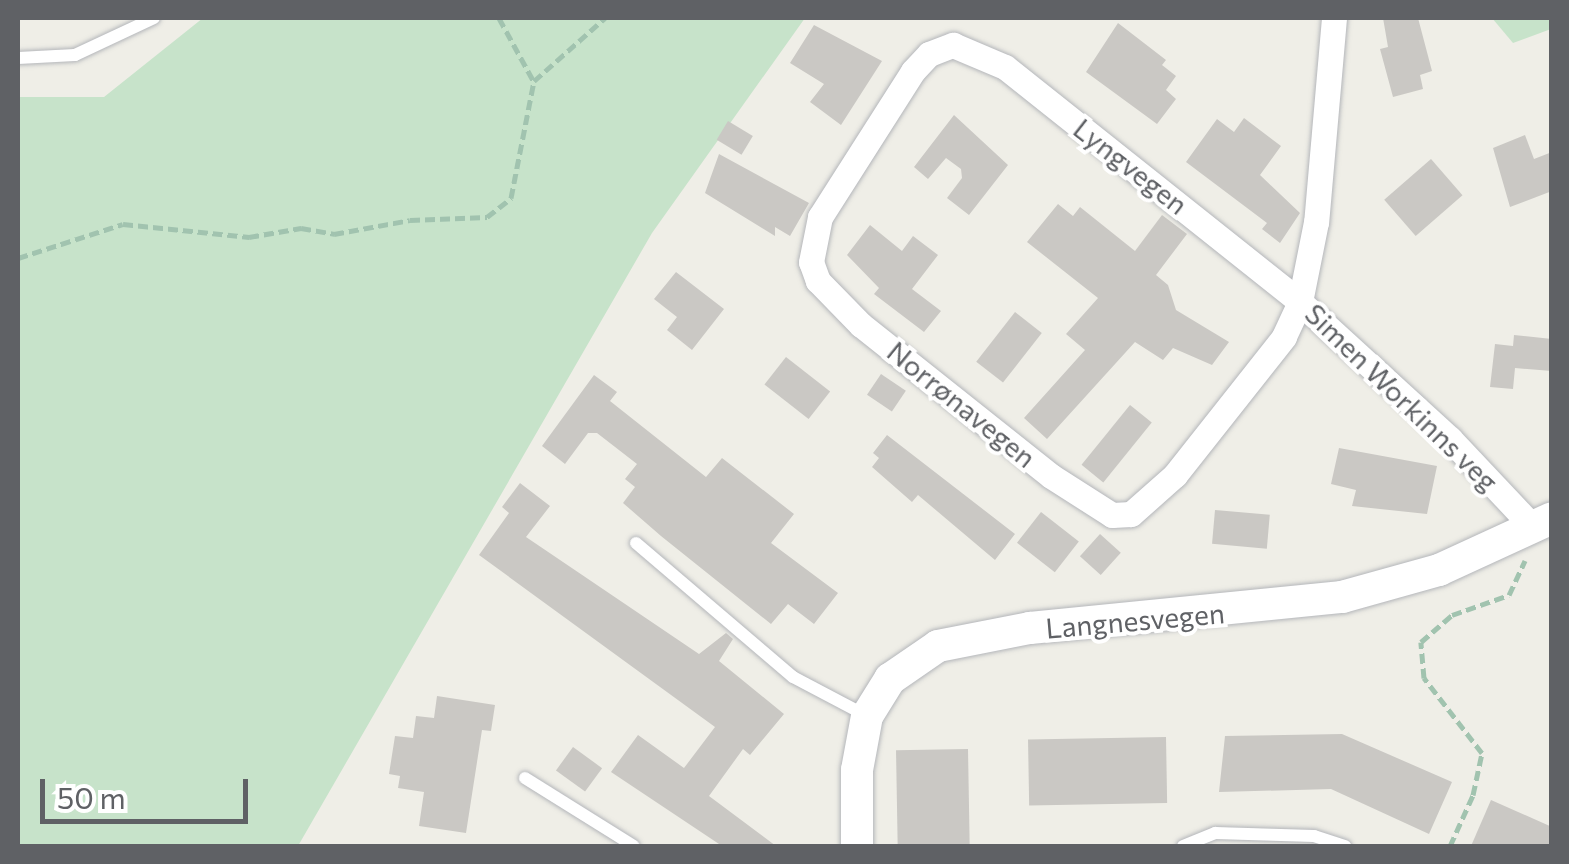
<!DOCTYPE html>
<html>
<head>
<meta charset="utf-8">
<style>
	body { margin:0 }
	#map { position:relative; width:1569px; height:864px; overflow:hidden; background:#efeee7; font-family:Commissioner,sans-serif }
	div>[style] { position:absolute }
	.green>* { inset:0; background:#c7e3ca }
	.building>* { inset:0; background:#cac8c4; transform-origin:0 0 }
	.path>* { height:5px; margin-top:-2.5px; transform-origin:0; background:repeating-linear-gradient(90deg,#a1c3af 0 10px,transparent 0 15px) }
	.roads { filter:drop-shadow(0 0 2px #b4b6ba) drop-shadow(0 0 2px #b4b6ba) }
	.service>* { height:12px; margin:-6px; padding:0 6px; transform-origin:6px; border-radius:6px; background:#fff }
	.minor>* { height:25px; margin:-12.5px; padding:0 12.5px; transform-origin:12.5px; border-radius:12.5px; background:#fff }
	.tertiary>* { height:32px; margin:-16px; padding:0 16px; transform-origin:16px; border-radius:16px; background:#fff }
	span { translate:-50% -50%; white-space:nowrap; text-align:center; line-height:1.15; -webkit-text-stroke:8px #fff; paint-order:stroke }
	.street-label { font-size:28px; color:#5f6165 }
	.frame { position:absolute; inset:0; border:20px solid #5f6165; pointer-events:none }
	.scale { position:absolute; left:40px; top:779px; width:208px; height:45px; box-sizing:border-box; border:5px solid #5f6165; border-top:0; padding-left:12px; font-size:30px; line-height:35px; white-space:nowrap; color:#5f6165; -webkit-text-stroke:8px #fff; paint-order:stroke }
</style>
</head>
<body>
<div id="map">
	<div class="green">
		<i style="clip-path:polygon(203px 18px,805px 18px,652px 233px,298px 846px,18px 846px,18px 97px,104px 97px)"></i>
		<i style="clip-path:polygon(1492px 18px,1551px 18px,1551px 29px,1513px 43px)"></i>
	</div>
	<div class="building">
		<i style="clip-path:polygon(1383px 18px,1418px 18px,1432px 71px,1420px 75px,1423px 89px,1393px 97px,1380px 49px,1388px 47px)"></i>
		<i style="clip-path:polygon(1118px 23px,1166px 60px,1162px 65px,1176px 76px,1166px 90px,1176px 99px,1157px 124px,1086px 72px)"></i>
		<i style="clip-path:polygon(814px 25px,882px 61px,841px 125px,810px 102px,824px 84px,790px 63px)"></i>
		<i style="clip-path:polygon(954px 115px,1008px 165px,969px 215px,947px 198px,962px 178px,961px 169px,946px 158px,928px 179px,914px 167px)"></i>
		<i style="clip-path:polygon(1244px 118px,1281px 146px,1260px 175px,1300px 213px,1280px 243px,1262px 229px,1267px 223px,1186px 162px,1217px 119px,1234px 132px)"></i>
		<i style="left:728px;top:121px;width:29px;height:22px;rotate:31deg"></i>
		<i style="clip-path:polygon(1525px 135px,1534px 159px,1552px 152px,1552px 191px,1510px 207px,1493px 148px)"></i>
		<i style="clip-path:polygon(719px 154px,809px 203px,790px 236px,775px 227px,775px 236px,705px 193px)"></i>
		<i style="left:1431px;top:159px;width:48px;height:62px;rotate:49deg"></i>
		<i style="clip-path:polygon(1058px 204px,1073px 216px,1080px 207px,1135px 251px,1162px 215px,1187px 234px,1156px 275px,1168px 285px,1176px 310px,1229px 342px,1212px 365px,1173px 348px,1163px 360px,1135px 342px,1047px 439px,1024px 418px,1085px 350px,1066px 334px,1098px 298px,1027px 242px)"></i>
		<i style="clip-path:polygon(870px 225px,902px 251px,913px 236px,938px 255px,912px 289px,941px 311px,924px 332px,874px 294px,879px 288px,847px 255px)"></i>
		<i style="clip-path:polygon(676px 272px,724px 309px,692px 350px,667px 330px,677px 317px,654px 299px)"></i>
		<i style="left:1015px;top:312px;width:34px;height:63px;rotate:38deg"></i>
		<i style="clip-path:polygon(1514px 335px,1552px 339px,1552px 371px,1515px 368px,1513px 389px,1490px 387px,1495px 344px,1513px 346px)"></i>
		<i style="left:786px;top:357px;width:56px;height:35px;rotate:38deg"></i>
		<i style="left:881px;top:374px;width:30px;height:25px;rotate:34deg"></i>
		<i style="clip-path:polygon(594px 375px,617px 392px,610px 401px,706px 477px,722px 458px,794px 514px,771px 543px,838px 593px,814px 624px,788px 604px,771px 624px,661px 536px,623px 503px,635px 487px,625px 479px,637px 464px,597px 433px,588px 433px,565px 464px,542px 446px)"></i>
		<i style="left:1130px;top:405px;width:28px;height:77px;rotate:39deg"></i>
		<i style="clip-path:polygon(887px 435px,1015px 534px,995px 560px,918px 495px,912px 502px,872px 467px,879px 458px,873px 453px)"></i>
		<i style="clip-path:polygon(1339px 448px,1437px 466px,1427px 514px,1352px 506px,1356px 490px,1331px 484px)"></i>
		<i style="clip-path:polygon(520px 483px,550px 506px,526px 537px,699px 654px,726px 633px,733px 639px,719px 661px,784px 714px,750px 755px,743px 749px,709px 796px,776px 846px,722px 846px,611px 772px,638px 735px,684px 768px,715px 727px,479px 555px,509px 513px,502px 507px)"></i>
		<i style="left:1215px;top:510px;width:55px;height:34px;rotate:5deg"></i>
		<i style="left:1041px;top:512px;width:48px;height:39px;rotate:38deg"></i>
		<i style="left:1100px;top:534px;width:28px;height:30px;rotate:42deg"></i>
		<i style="clip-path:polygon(437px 696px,495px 705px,491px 731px,482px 730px,466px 833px,419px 826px,424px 792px,398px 788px,400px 776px,389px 774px,395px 736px,413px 738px,416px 716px,434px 718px)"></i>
		<i style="clip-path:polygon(1342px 734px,1452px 782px,1429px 834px,1331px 789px,1219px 792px,1225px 736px)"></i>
		<i style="left:1166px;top:737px;width:66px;height:138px;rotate:89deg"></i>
		<i style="left:573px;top:747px;width:36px;height:29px;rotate:36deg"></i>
		<i style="left:968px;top:749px;width:97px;height:72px;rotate:89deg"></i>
		<i style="clip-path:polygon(1491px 800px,1552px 827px,1552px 846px,1471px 846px)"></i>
	</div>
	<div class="path">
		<i style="left:499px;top:18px;width:71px;rotate:61.3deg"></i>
		<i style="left:18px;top:258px;width:110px;rotate:-17.9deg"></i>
		<i style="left:123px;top:224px;width:127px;rotate:5.9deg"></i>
		<i style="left:249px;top:237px;width:53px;rotate:-9.8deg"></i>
		<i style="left:301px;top:228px;width:34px;rotate:10deg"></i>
		<i style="left:334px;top:234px;width:77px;rotate:-10.4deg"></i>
		<i style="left:410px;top:220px;width:77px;rotate:-2.2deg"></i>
		<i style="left:487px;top:217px;width:31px;rotate:-38deg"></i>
		<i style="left:511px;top:198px;width:119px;rotate:-78.9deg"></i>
		<i style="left:534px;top:81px;width:95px;rotate:-41.6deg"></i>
		<i style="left:1450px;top:846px;width:56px;rotate:-65.7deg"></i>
		<i style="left:1473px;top:795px;width:43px;rotate:-77.9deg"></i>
		<i style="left:1482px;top:753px;width:95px;rotate:-127.7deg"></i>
		<i style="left:1424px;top:678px;width:36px;rotate:-95deg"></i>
		<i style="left:1421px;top:642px;width:41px;rotate:-41.1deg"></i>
		<i style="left:1452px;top:615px;width:60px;rotate:-19.3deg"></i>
		<i style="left:1509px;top:595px;width:38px;rotate:-65deg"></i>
	</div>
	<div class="roads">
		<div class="service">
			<i style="left:18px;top:58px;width:57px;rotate:-3deg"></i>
			<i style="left:75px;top:55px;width:87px;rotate:-25.1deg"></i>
			<i style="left:636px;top:543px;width:206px;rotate:40.5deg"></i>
			<i style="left:793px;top:677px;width:81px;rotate:27.8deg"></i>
			<i style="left:525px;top:778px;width:128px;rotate:32deg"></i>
			<i style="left:1183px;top:846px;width:35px;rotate:-22deg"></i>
			<i style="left:1215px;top:833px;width:99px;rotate:1.7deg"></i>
			<i style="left:1314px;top:836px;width:33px;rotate:18deg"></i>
		</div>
		<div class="minor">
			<i style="left:1334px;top:18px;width:205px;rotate:95deg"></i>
			<i style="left:1316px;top:222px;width:82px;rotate:101.3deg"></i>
			<i style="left:1300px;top:302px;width:203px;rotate:42.4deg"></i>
			<i style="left:1450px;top:439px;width:121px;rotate:46.7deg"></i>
			<i style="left:953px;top:45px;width:56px;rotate:22.9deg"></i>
			<i style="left:1005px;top:67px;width:377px;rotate:38.5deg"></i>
			<i style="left:1300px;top:302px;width:38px;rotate:115deg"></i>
			<i style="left:1284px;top:337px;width:176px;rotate:128.3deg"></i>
			<i style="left:1175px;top:475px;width:59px;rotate:138.4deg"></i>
			<i style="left:1131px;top:514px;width:19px;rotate:177deg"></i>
			<i style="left:1112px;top:515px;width:72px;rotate:-147.4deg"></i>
			<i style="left:1051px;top:476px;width:243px;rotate:-141.5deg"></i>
			<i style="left:861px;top:325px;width:62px;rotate:-134.3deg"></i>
			<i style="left:818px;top:281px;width:20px;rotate:-110deg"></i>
			<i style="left:811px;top:262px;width:46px;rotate:-78.7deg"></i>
			<i style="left:820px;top:217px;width:173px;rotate:-57.5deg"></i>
			<i style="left:913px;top:71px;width:23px;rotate:-47deg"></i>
			<i style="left:929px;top:54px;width:26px;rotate:-21deg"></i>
		</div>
		<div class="tertiary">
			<i style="left:857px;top:846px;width:76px;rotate:-90deg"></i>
			<i style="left:857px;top:770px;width:55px;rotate:-79.5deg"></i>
			<i style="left:867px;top:716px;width:44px;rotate:-58.1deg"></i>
			<i style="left:890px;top:679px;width:58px;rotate:-34.5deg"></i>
			<i style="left:938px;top:646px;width:94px;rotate:-11.1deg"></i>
			<i style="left:1030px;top:628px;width:314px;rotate:-5.7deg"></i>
			<i style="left:1342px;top:597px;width:101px;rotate:-15.6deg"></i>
			<i style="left:1439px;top:570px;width:124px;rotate:-24.7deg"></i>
		</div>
	</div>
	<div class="street-label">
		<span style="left:1131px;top:166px;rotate:38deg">Lyngvegen</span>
		<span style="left:1402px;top:397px;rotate:44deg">Simen Workinns veg</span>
		<span style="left:962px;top:404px;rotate:39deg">Norrønavegen</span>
		<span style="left:1135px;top:620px;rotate:-5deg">Langnesvegen</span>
	</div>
	<div class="frame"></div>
	<div class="scale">50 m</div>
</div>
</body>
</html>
